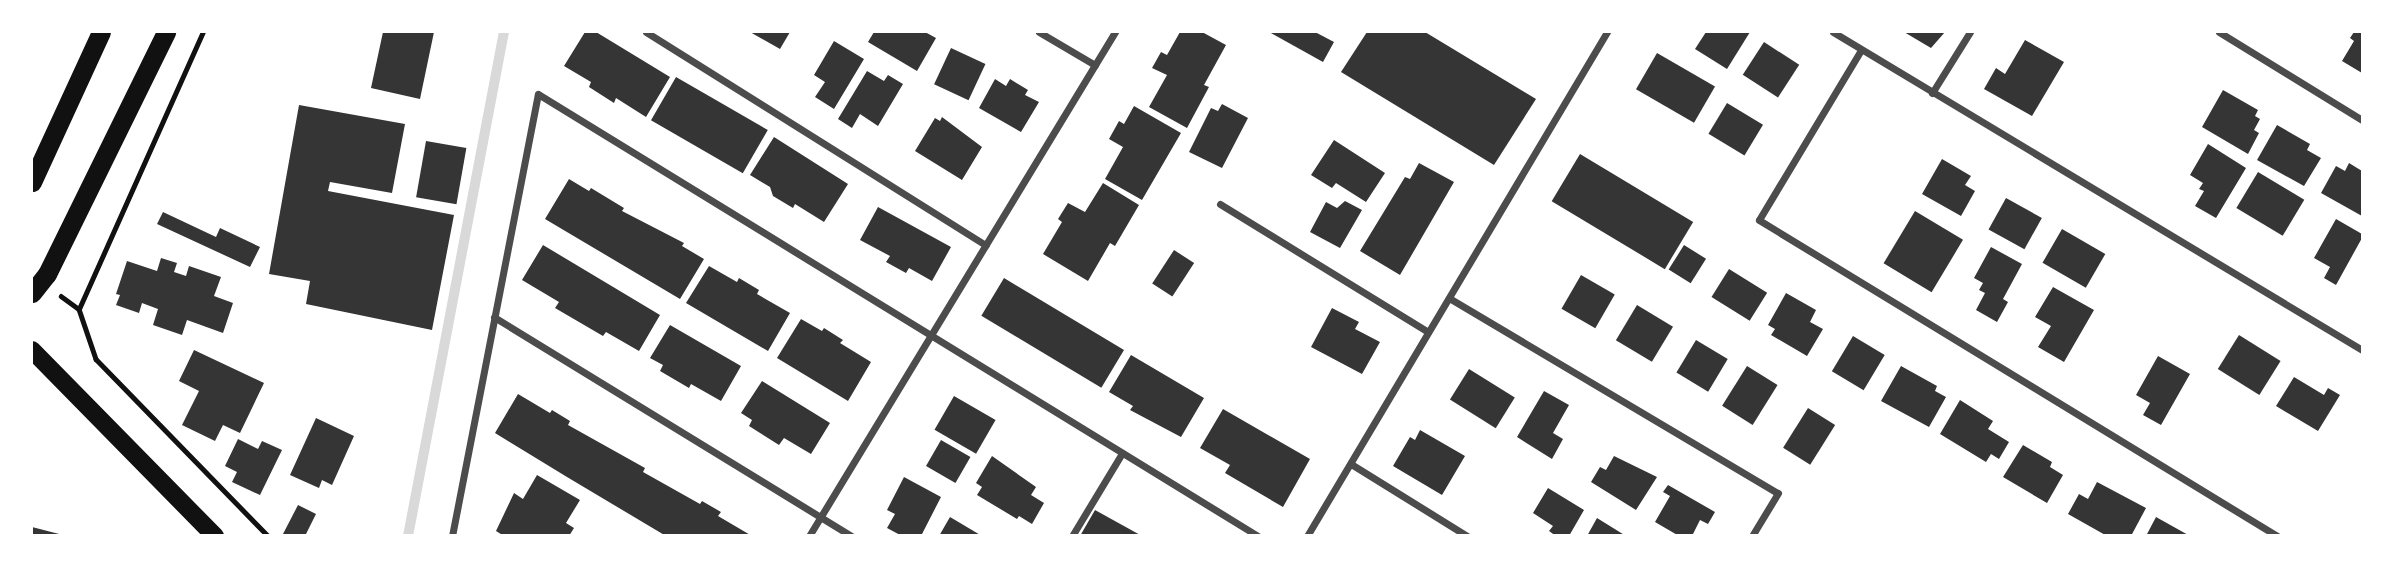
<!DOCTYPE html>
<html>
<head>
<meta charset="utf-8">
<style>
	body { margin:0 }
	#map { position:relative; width:2394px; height:567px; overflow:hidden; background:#fff; font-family:"Archivo Narrow",sans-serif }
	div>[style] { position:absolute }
	.stream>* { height:10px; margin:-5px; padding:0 5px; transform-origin:5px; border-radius:5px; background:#d9d9d9 }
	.building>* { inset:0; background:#353535; transform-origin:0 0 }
	.path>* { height:4.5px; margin:-2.25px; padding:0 2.25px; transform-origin:2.25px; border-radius:2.25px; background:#111 }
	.minor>* { height:7px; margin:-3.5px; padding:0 3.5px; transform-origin:3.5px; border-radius:3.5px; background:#4c4c4c }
	.primary>* { height:18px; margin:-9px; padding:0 9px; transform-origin:9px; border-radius:9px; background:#111 }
	.trunk>* { height:19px; margin:-9.5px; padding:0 9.5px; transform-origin:9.5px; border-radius:9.5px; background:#111 }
	span { translate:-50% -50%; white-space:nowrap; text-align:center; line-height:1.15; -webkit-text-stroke:5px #fff; paint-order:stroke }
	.frame { position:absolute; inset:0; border:33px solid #fff; pointer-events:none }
</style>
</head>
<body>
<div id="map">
	<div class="stream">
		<i style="left:408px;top:536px;width:513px;rotate:-79.22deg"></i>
	</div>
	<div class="building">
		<i style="clip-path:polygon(383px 32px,434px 32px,420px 99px,371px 88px)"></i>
		<i style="clip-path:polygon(585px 32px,596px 32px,670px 77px,646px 117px,616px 98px,614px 103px,589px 87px,591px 82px,564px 66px)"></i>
		<i style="clip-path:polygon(750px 32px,790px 32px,780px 49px)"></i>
		<i style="clip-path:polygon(874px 32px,925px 32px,936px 38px,917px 71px,868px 42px)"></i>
		<i style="clip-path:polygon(1180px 32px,1202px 32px,1226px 45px,1204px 85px,1209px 87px,1187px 128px,1149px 107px,1167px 75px,1152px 68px,1161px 52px,1167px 55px)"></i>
		<i style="clip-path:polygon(1269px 32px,1315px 32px,1334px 42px,1323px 62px)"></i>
		<i style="clip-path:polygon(1367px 32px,1425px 32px,1536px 99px,1494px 165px,1341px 72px)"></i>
		<i style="clip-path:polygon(1706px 32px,1750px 32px,1727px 69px,1695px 49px)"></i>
		<i style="clip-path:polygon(1904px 32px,1945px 32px,1931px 48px)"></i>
		<i style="clip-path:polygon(2354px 32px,2362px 32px,2362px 73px,2342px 61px,2354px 41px,2350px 38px)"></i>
		<i style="clip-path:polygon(2025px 40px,2064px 62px,2032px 116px,1984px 89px,1996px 68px,2005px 74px)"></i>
		<i style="clip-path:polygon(834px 41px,864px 59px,834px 109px,815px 97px,825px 82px,814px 75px)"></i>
		<i style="left:1764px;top:42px;width:42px;height:39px;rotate:33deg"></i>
		<i style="left:951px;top:48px;width:38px;height:40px;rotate:25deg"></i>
		<i style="left:1657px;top:53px;width:67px;height:42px;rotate:30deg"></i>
		<i style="clip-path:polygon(867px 71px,884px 81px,888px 75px,903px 84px,878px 126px,860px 114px,852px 128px,838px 119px)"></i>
		<i style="left:676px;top:77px;width:106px;height:50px;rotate:30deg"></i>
		<i style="clip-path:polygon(995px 79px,1006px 86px,1010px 79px,1028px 90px,1025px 95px,1039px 102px,1021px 132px,979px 108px)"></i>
		<i style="clip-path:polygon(2223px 90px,2258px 110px,2255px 116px,2260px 119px,2254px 130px,2259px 133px,2248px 154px,2202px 127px)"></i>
		<i style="left:1727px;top:103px;width:42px;height:36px;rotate:31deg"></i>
		<i style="clip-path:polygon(1222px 104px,1248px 118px,1222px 168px,1189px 152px,1211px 108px,1218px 111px)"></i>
		<i style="clip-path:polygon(299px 105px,405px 124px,392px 193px,330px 182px,328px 191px,454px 215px,432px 330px,306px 304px,310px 281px,269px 274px)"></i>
		<i style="clip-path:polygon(1134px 106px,1181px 133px,1142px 200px,1105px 179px,1123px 147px,1109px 139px,1119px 121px,1124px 124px)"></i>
		<i style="clip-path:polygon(942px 117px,982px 147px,962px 180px,915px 151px,935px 118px,940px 121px)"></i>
		<i style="clip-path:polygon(2277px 125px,2310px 144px,2307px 150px,2321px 158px,2304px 186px,2257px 160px)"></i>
		<i style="clip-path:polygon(774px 137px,848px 184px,824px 222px,795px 204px,793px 208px,773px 196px,770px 187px,750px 175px)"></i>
		<i style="clip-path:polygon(1334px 140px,1385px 173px,1366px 202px,1336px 183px,1332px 188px,1311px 175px)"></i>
		<i style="left:426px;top:141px;width:41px;height:57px;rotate:10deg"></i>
		<i style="clip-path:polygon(2208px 144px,2246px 168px,2216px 218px,2195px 206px,2204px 191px,2199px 189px,2203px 183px,2190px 175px)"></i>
		<i style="left:1580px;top:154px;width:132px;height:55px;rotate:31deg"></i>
		<i style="clip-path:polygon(1942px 159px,1971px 176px,1965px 185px,1975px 191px,1961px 216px,1922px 194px)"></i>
		<i style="clip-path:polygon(1419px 163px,1454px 182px,1400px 275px,1360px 251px,1405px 177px,1410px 179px)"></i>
		<i style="clip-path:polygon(2349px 163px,2362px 171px,2362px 216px,2321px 193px,2336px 166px,2345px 171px)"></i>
		<i style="left:2258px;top:172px;width:54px;height:42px;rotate:31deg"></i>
		<i style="clip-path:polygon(569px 179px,589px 191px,591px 188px,624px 208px,622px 211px,684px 243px,682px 246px,704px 259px,680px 299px,545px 219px)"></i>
		<i style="clip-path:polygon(1103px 183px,1139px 205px,1115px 246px,1110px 243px,1088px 281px,1043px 254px,1062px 222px,1058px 219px,1068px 203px,1085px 212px)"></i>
		<i style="left:2006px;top:198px;width:41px;height:36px;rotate:29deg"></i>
		<i style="clip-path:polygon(1345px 201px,1362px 210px,1340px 248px,1310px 232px,1326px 202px,1337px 208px)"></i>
		<i style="clip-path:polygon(878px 207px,951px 247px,932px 281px,909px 268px,906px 273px,886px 262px,890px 256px,860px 240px)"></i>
		<i style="left:1915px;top:211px;width:56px;height:61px;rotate:31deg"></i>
		<i style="clip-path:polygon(163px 212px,216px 237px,220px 228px,260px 247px,250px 267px,157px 224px)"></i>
		<i style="clip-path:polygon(2336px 219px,2362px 234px,2362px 238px,2336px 285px,2324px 278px,2330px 267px,2314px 258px)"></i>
		<i style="left:2062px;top:229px;width:50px;height:39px;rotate:30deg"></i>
		<i style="clip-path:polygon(543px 245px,660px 315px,639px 351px,606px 332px,603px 336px,555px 308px,559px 302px,522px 280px)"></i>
		<i style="left:1684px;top:245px;width:26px;height:29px;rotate:32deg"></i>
		<i style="clip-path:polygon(1991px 247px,2022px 264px,2003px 299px,2008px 302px,1997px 322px,1976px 310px,1985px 293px,1979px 290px,1983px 283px,1974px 278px)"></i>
		<i style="left:1174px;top:250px;width:24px;height:40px;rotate:33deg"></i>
		<i style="clip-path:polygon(161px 258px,177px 263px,174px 272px,186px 276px,189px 266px,221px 277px,214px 296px,233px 303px,223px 333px,187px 320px,182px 335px,153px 325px,158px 309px,142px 303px,139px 313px,116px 305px,120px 295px,116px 294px,127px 261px,157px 271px)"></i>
		<i style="clip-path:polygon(709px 266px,737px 282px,739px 278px,759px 290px,757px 294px,790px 313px,768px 351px,686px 303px)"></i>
		<i style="left:1729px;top:269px;width:45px;height:33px;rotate:32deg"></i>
		<i style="left:1581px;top:275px;width:39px;height:39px;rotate:30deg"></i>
		<i style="left:1004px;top:278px;width:140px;height:44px;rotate:31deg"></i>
		<i style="clip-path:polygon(2053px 287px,2094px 310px,2064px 362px,2038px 347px,2051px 326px,2035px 317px)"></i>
		<i style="clip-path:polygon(1786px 293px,1816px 310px,1810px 322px,1823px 329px,1807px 356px,1771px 335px,1775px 329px,1768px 325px)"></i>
		<i style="left:1637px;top:305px;width:42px;height:41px;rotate:31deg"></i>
		<i style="clip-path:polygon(1332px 308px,1359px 322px,1355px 329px,1380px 342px,1362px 374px,1311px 347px)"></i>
		<i style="clip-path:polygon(801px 319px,822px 331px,824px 328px,843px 340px,840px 343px,871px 362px,848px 401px,777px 358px)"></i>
		<i style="clip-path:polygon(670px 325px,741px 366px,721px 401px,691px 384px,689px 388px,660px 371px,663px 365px,650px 358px)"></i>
		<i style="left:2239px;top:335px;width:49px;height:40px;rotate:32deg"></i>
		<i style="left:1853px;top:336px;width:37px;height:41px;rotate:31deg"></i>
		<i style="left:1696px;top:340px;width:37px;height:38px;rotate:31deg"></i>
		<i style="clip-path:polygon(194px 350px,264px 383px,240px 433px,223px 425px,215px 441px,182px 425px,199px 391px,179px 381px)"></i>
		<i style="clip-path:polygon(1131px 355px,1204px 398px,1181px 437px,1130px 410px,1133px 406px,1109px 392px)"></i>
		<i style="clip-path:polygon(2158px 356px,2190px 374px,2161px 425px,2143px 415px,2150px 403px,2136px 395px)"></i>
		<i style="left:1747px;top:366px;width:36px;height:47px;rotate:32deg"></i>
		<i style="clip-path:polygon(1901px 366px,1937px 386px,1935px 391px,1946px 397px,1929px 427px,1881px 401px)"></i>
		<i style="left:1469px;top:369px;width:54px;height:36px;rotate:32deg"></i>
		<i style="clip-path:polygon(2294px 377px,2324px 395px,2328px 388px,2340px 395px,2318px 431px,2276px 406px)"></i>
		<i style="clip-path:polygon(762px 381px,830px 423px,811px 454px,784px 438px,779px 445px,749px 426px,752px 420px,741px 413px)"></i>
		<i style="clip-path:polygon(1544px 391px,1569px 405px,1553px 433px,1563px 439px,1552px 459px,1517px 437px)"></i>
		<i style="clip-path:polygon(518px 394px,550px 413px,552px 410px,570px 421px,568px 425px,645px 468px,643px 472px,700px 504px,702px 501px,721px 512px,718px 516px,752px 536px,666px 536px,567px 477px,495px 433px)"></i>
		<i style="left:954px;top:396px;width:48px;height:39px;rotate:30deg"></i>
		<i style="clip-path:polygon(1960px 400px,1993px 421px,1988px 429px,2009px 442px,1999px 459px,1991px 454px,1986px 462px,1940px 434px)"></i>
		<i style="left:1808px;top:408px;width:32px;height:47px;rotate:32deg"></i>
		<i style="clip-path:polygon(1223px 409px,1310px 459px,1283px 507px,1225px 473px,1230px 465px,1200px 448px)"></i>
		<i style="clip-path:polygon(316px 418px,354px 436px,332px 485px,322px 480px,319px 488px,290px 475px)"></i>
		<i style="clip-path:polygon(1420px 430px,1465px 456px,1442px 495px,1393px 466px,1410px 437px,1415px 440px)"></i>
		<i style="clip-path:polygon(238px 439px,258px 449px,262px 441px,282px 450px,260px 495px,232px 482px,237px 472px,225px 466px)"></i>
		<i style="left:941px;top:440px;width:34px;height:30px;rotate:30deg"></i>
		<i style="clip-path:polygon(2023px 445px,2052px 462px,2050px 467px,2063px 475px,2047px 503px,2003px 477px)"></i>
		<i style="clip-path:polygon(992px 456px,1036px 487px,1031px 495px,1044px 503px,1032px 524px,1019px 516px,1017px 519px,977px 495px,982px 487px,976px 483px)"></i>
		<i style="clip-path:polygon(1614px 456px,1657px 477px,1636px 510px,1591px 482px,1600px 467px,1606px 470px)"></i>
		<i style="clip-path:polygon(537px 475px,580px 500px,566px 523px,574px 528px,569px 536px,504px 536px,496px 531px,514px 493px,523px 499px)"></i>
		<i style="clip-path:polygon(904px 477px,941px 497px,921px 536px,902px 536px,887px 528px,895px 514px,887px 510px)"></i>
		<i style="clip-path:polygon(2097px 482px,2146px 508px,2131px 536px,2107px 536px,2068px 514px,2079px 494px,2088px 499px)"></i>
		<i style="clip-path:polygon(1668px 485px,1715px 512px,1708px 524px,1700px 520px,1692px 536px,1679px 536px,1655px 522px,1670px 496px,1663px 492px)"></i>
		<i style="clip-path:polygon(1548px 488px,1584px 510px,1569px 536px,1556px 536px,1549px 531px,1553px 526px,1533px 513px)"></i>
		<i style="clip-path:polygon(298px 505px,316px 514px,305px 536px,286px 536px,283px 534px)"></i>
		<i style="clip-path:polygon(1095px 510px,1142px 536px,1080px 536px)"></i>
		<i style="clip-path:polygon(950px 517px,982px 536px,939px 536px)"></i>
		<i style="clip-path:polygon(2156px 517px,2190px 536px,2146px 536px)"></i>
		<i style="clip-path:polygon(1597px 518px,1626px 536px,1587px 536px)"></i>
		<i style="clip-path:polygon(32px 527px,63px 535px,63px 536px,32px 536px)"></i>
	</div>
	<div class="path">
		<i style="left:61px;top:296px;width:22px;rotate:36deg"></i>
		<i style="left:79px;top:309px;width:53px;rotate:71.2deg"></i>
		<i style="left:96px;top:359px;width:247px;rotate:45.8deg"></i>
		<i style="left:79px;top:309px;width:303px;rotate:-65.9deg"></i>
	</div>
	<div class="minor">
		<i style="left:646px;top:32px;width:401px;rotate:32.1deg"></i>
		<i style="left:1039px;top:32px;width:65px;rotate:30.5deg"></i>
		<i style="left:1833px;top:32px;width:617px;rotate:31.01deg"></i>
		<i style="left:2219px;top:32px;width:168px;rotate:31.6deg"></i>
		<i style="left:1861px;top:50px;width:198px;rotate:121deg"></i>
		<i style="left:1759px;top:220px;width:607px;rotate:31.38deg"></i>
		<i style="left:1932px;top:93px;width:72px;rotate:-58.1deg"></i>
		<i style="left:1220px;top:204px;width:244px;rotate:31.6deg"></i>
		<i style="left:1449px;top:298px;width:382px;rotate:30.7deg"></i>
		<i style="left:1778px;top:493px;width:50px;rotate:121.2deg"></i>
		<i style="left:494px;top:317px;width:420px;rotate:31.5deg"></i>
		<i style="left:1351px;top:464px;width:137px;rotate:31.8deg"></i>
		<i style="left:452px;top:536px;width:450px;rotate:-79deg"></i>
		<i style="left:538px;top:94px;width:845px;rotate:31.55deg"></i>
		<i style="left:809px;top:536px;width:590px;rotate:-58.74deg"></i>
		<i style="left:1072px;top:536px;width:97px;rotate:-58.9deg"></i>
		<i style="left:1307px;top:536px;width:587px;rotate:-59.24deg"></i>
	</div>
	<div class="primary">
		<i style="left:32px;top:350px;width:261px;rotate:45.5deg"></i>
	</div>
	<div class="trunk">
		<i style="left:32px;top:182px;width:165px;rotate:-65.3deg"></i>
		<i style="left:32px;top:293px;width:24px;rotate:-52deg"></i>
		<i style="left:47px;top:274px;width:270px;rotate:-63.8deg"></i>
	</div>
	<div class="frame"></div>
</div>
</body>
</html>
